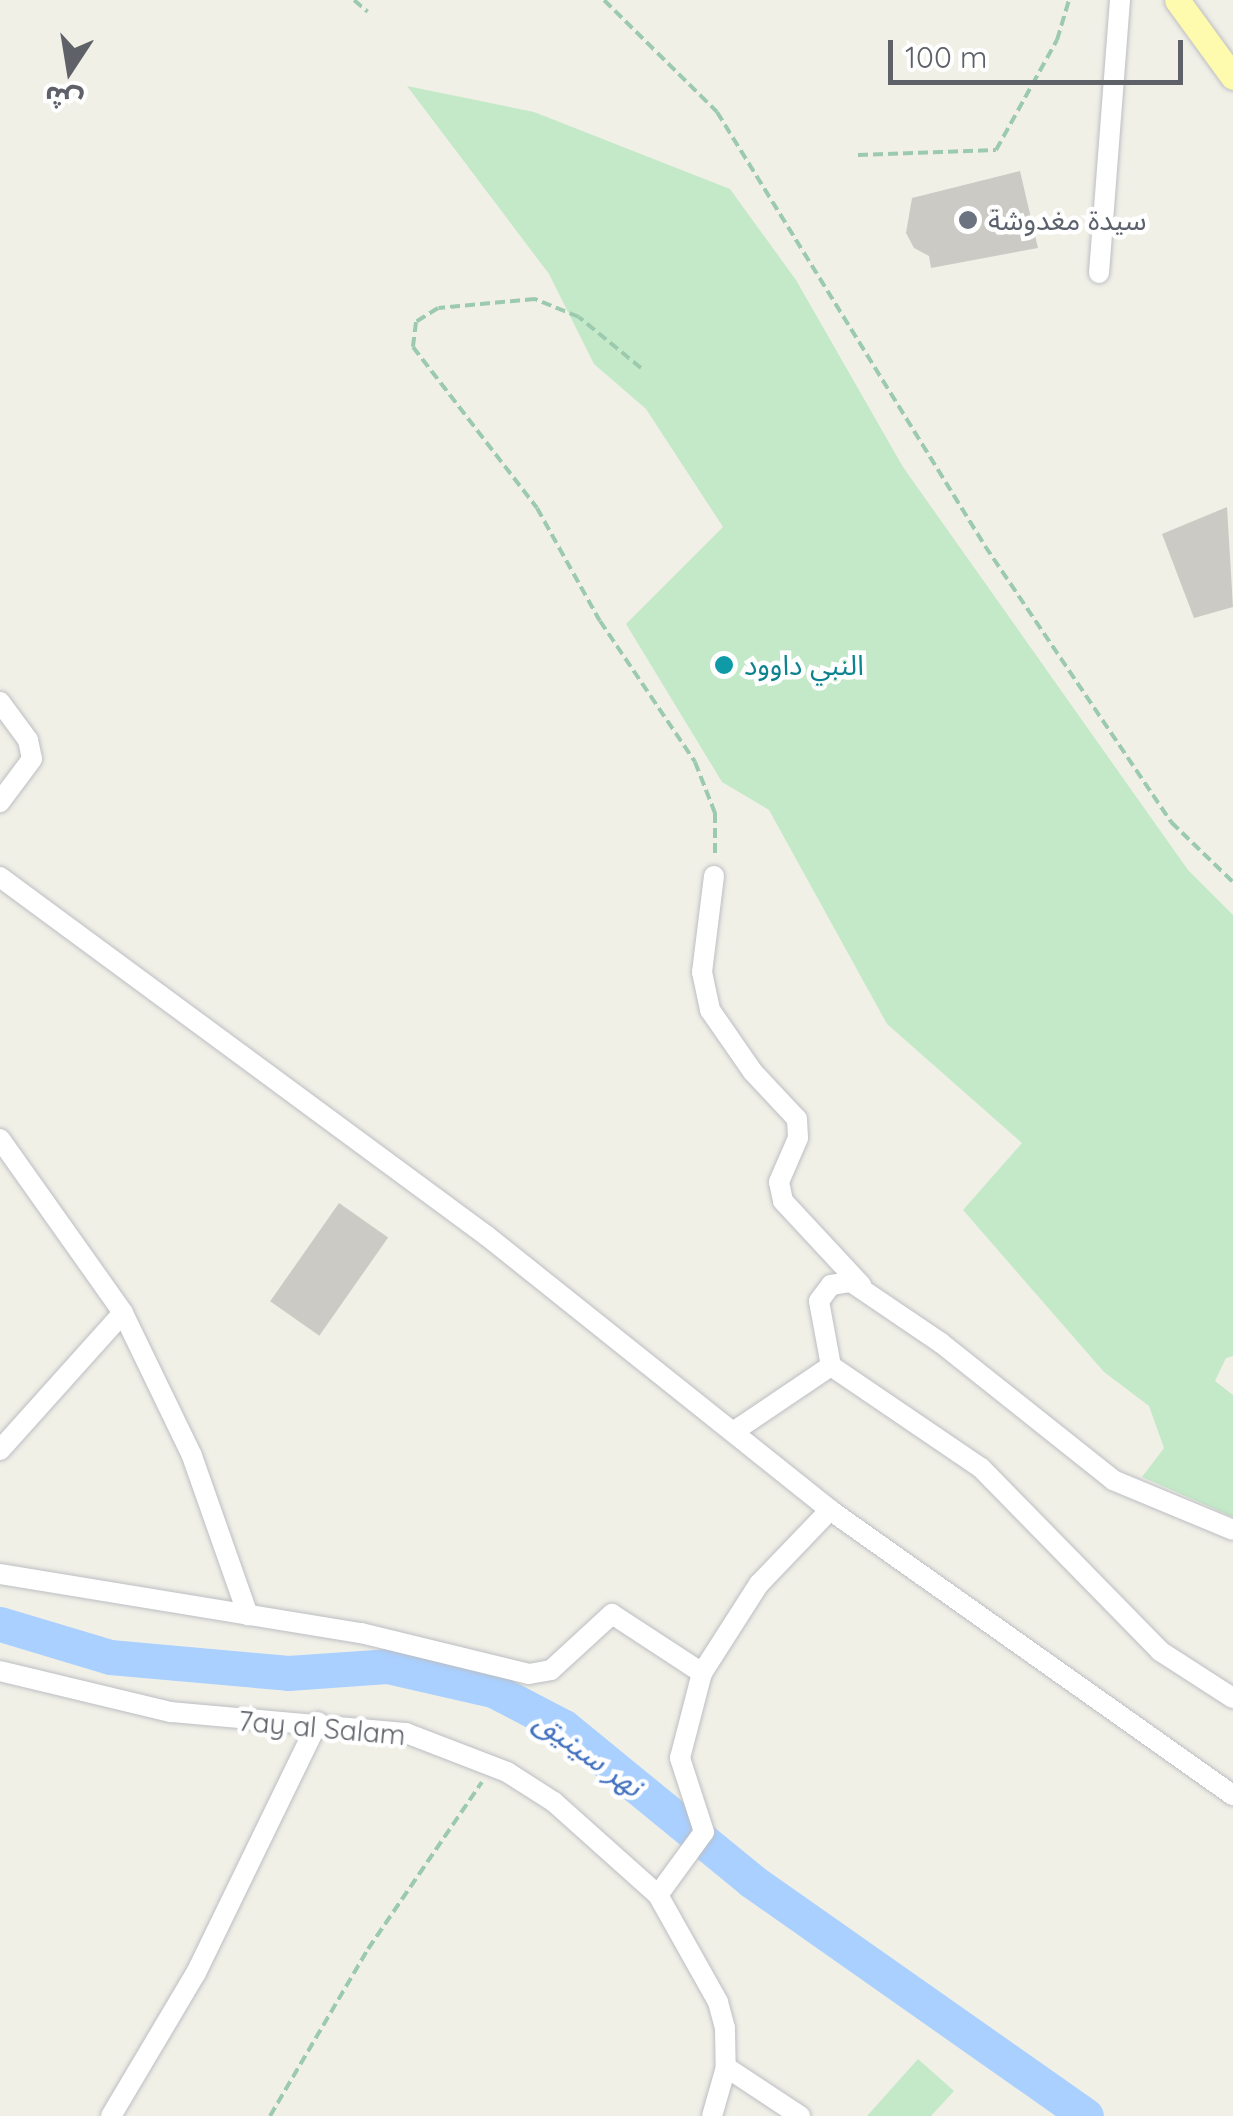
<!DOCTYPE html>
<html>
<head>
<meta charset="utf-8">
<style>
	body { margin:0 }
	#map { position:relative; width:1233px; height:2116px; overflow:hidden; background:#f1f0e7; font-family:Quicksand,"Noto Sans Arabic",sans-serif }
	div>[style] { position:absolute }
	.green>* { inset:0; background:#c4e9c8 }
	.river>* { height:35px; margin:-17.5px; padding:0 17.5px; transform-origin:17.5px; border-radius:17.5px; background:#a9d0ff }
	.building>* { inset:0; background:#cccac4; transform-origin:0 0 }
	.path>* { height:4px; margin-top:-2px; transform-origin:0; background:repeating-linear-gradient(90deg,#9ccaaf 0 10px,transparent 0 15px) }
	.roads { filter:drop-shadow(0 0 2px #bcbec3) drop-shadow(0 0 2px #bcbec3) }
	.minor>* { height:20px; margin:-10px; padding:0 10px; transform-origin:10px; border-radius:10px; background:#fff }
	.major>* { height:25px; margin:-12.5px; padding:0 12.5px; transform-origin:12.5px; border-radius:12.5px; background:#fffbae }
	.dots>* { width:28px; height:28px; translate:-50% -50%; box-sizing:border-box; border:5px solid #fff; border-radius:50% }
	span { translate:-50% -50%; white-space:nowrap; text-align:center; line-height:1.15; -webkit-text-stroke:9px #fff; paint-order:stroke }
	.worship-label { font-size:28px; color:#5b616d }
	.left { translate:0 -50%; text-align:left }
	.culture-label { font-size:28px; color:#0d838f }
	.street-label { font-size:28px; color:#5e6268 }
	.water-label { font-size:30px; color:#4371bf; font-style:italic }
	.north { position:absolute; left:20px; top:20px; width:100px; height:100px; -webkit-text-stroke:8px #fff; paint-order:stroke; rotate:192deg; font-size:28px; font-weight:700; line-height:40px; text-align:center; color:#5e6268 }
	.north::after { content:''; display:block; margin:auto; width:35px; height:45px; background:#5e6268; clip-path:polygon(50% 0,100% 100%,50% 72%,0 100%) }
	.scale { position:absolute; left:888px; top:40px; width:295px; height:45px; box-sizing:border-box; border:5px solid #5e6268; border-top:0; padding-left:12px; font-size:30px; line-height:35px; white-space:nowrap; color:#5e6268; -webkit-text-stroke:8px #fff; paint-order:stroke }
</style>
</head>
<body>
<div id="map">
	<div class="green">
		<i style="clip-path:polygon(407px 86px,534px 112px,730px 189px,796px 280px,903px 467px,1188px 870px,1233px 915px,1233px 1356px,1226px 1358px,1215px 1381px,1233px 1395px,1233px 1517px,1142px 1477px,1164px 1448px,1149px 1406px,1104px 1372px,963px 1210px,1022px 1143px,887px 1024px,769px 810px,722px 782px,626px 624px,723px 527px,646px 409px,594px 364px,549px 274px)"></i>
		<i style="clip-path:polygon(918px 2059px,954px 2091px,931px 2116px,867px 2116px)"></i>
	</div>
	<div class="river">
		<i style="left:0;top:1624px;width:115px;rotate:16.7deg"></i>
		<i style="left:110px;top:1657px;width:179px;rotate:5.1deg"></i>
		<i style="left:288px;top:1673px;width:99px;rotate:-4deg"></i>
		<i style="left:387px;top:1666px;width:109px;rotate:12.8deg"></i>
		<i style="left:493px;top:1690px;width:80px;rotate:27.5deg"></i>
		<i style="left:564px;top:1727px;width:243px;rotate:39.3deg"></i>
		<i style="left:752px;top:1881px;width:408px;rotate:35.1deg"></i>
	</div>
	<div class="building">
		<i style="clip-path:polygon(1020px 171px,1038px 248px,931px 268px,929px 256px,914px 248px,906px 233px,912px 198px)"></i>
		<i style="clip-path:polygon(1227px 507px,1233px 607px,1194px 618px,1162px 534px)"></i>
		<i style="left:339px;top:1203px;width:60px;height:120px;rotate:35deg"></i>
	</div>
	<div class="path">
		<i style="left:354px;top:0;width:18px;rotate:41deg"></i>
		<i style="left:604px;top:0;width:159px;rotate:44.7deg"></i>
		<i style="left:717px;top:112px;width:510px;rotate:58.3deg"></i>
		<i style="left:985px;top:546px;width:333px;rotate:56deg"></i>
		<i style="left:1171px;top:822px;width:86px;rotate:44.1deg"></i>
		<i style="left:858px;top:155px;width:138px;rotate:-2.1deg"></i>
		<i style="left:996px;top:150px;width:126px;rotate:-61deg"></i>
		<i style="left:1057px;top:40px;width:42px;rotate:-73.3deg"></i>
		<i style="left:641px;top:368px;width:80px;rotate:-140.6deg"></i>
		<i style="left:579px;top:317px;width:48px;rotate:-157.8deg"></i>
		<i style="left:535px;top:299px;width:97px;rotate:174.7deg"></i>
		<i style="left:438px;top:308px;width:26px;rotate:148deg"></i>
		<i style="left:416px;top:322px;width:25px;rotate:97deg"></i>
		<i style="left:413px;top:347px;width:203px;rotate:52.4deg"></i>
		<i style="left:537px;top:508px;width:129px;rotate:60.9deg"></i>
		<i style="left:600px;top:621px;width:170px;rotate:56deg"></i>
		<i style="left:695px;top:762px;width:55px;rotate:68.6deg"></i>
		<i style="left:715px;top:813px;width:45px;rotate:90deg"></i>
		<i style="left:270px;top:2116px;width:194px;rotate:-59.6deg"></i>
		<i style="left:368px;top:1949px;width:202px;rotate:-55.7deg"></i>
	</div>
	<div class="roads">
		<div class="minor">
			<i style="left:1099px;top:273px;width:274px;rotate:-85.6deg"></i>
			<i style="left:0;top:702px;width:47px;rotate:53.6deg"></i>
			<i style="left:28px;top:740px;width:19px;rotate:78deg"></i>
			<i style="left:32px;top:759px;width:54px;rotate:126.7deg"></i>
			<i style="left:714px;top:876px;width:97px;rotate:97.1deg"></i>
			<i style="left:702px;top:972px;width:39px;rotate:78deg"></i>
			<i style="left:710px;top:1010px;width:75px;rotate:55.3deg"></i>
			<i style="left:753px;top:1072px;width:64px;rotate:46.9deg"></i>
			<i style="left:797px;top:1119px;width:19px;rotate:87deg"></i>
			<i style="left:798px;top:1138px;width:48px;rotate:113.4deg"></i>
			<i style="left:779px;top:1182px;width:19px;rotate:78deg"></i>
			<i style="left:783px;top:1201px;width:115px;rotate:47.1deg"></i>
			<i style="left:0;top:877px;width:605px;rotate:36.4deg"></i>
			<i style="left:487px;top:1236px;width:439px;rotate:38.6deg"></i>
			<i style="left:830px;top:1510px;width:494px;rotate:35.3deg"></i>
			<i style="left:0;top:1139px;width:213px;rotate:54.7deg"></i>
			<i style="left:123px;top:1313px;width:159px;rotate:64.2deg"></i>
			<i style="left:192px;top:1456px;width:169px;rotate:70.6deg"></i>
			<i style="left:831px;top:1366px;width:181px;rotate:34.2deg"></i>
			<i style="left:981px;top:1468px;width:256px;rotate:45.6deg"></i>
			<i style="left:1160px;top:1651px;width:87px;rotate:32.8deg"></i>
			<i style="left:733px;top:1432px;width:118px;rotate:-34deg"></i>
			<i style="left:831px;top:1366px;width:66px;rotate:-100.5deg"></i>
			<i style="left:819px;top:1301px;width:20px;rotate:-53deg"></i>
			<i style="left:831px;top:1285px;width:20px;rotate:-9deg"></i>
			<i style="left:851px;top:1282px;width:109px;rotate:34.1deg"></i>
			<i style="left:941px;top:1343px;width:220px;rotate:38.5deg"></i>
			<i style="left:1113px;top:1480px;width:130px;rotate:22.6deg"></i>
			<i style="left:0;top:1450px;width:184px;rotate:-48.1deg"></i>
			<i style="left:0;top:1574px;width:366px;rotate:9.3deg"></i>
			<i style="left:361px;top:1633px;width:173px;rotate:13.7deg"></i>
			<i style="left:529px;top:1674px;width:22px;rotate:-10deg"></i>
			<i style="left:551px;top:1670px;width:83px;rotate:-42.6deg"></i>
			<i style="left:612px;top:1614px;width:108px;rotate:33.2deg"></i>
			<i style="left:0;top:1671px;width:176px;rotate:13.5deg"></i>
			<i style="left:171px;top:1712px;width:236px;rotate:5.1deg"></i>
			<i style="left:406px;top:1733px;width:108px;rotate:21.1deg"></i>
			<i style="left:507px;top:1772px;width:56px;rotate:32.6deg"></i>
			<i style="left:554px;top:1802px;width:140px;rotate:41.8deg"></i>
			<i style="left:658px;top:1895px;width:123px;rotate:60.7deg"></i>
			<i style="left:718px;top:2002px;width:27px;rotate:75deg"></i>
			<i style="left:725px;top:2028px;width:39px;rotate:89deg"></i>
			<i style="left:726px;top:2067px;width:51px;rotate:105.9deg"></i>
			<i style="left:658px;top:1895px;width:78px;rotate:-53.9deg"></i>
			<i style="left:704px;top:1832px;width:78px;rotate:-108deg"></i>
			<i style="left:680px;top:1758px;width:88px;rotate:-75.5deg"></i>
			<i style="left:702px;top:1673px;width:106px;rotate:-57.4deg"></i>
			<i style="left:759px;top:1584px;width:103px;rotate:-46.2deg"></i>
			<i style="left:726px;top:2067px;width:89px;rotate:33.5deg"></i>
			<i style="left:111px;top:2116px;width:166px;rotate:-59.3deg"></i>
			<i style="left:196px;top:1973px;width:279px;rotate:-64.1deg"></i>
		</div>
		<div class="major">
			<i style="left:1177px;top:0;width:95px;rotate:54deg"></i>
		</div>
	</div>
	<div class="dots">
		<i style="left:968px;top:220px;background:#6b7280"></i>
		<i style="left:724px;top:665px;background:#0f9aa8"></i>
	</div>
	<div class="worship-label">
		<span class="left" style="left:988px;top:220px">سيدة مغدوشة</span>
	</div>
	<div class="culture-label">
		<span class="left" style="left:744px;top:665px">النبي داوود</span>
	</div>
	<div class="street-label">
		<span style="left:322px;top:1728px;rotate:5deg">7ay al Salam</span>
	</div>
	<div class="water-label">
		<span style="left:589px;top:1753px;rotate:36deg">نهر سينيق</span>
	</div>
	<div class="north">ش</div>
	<div class="scale">100 m</div>
</div>
</body>
</html>
